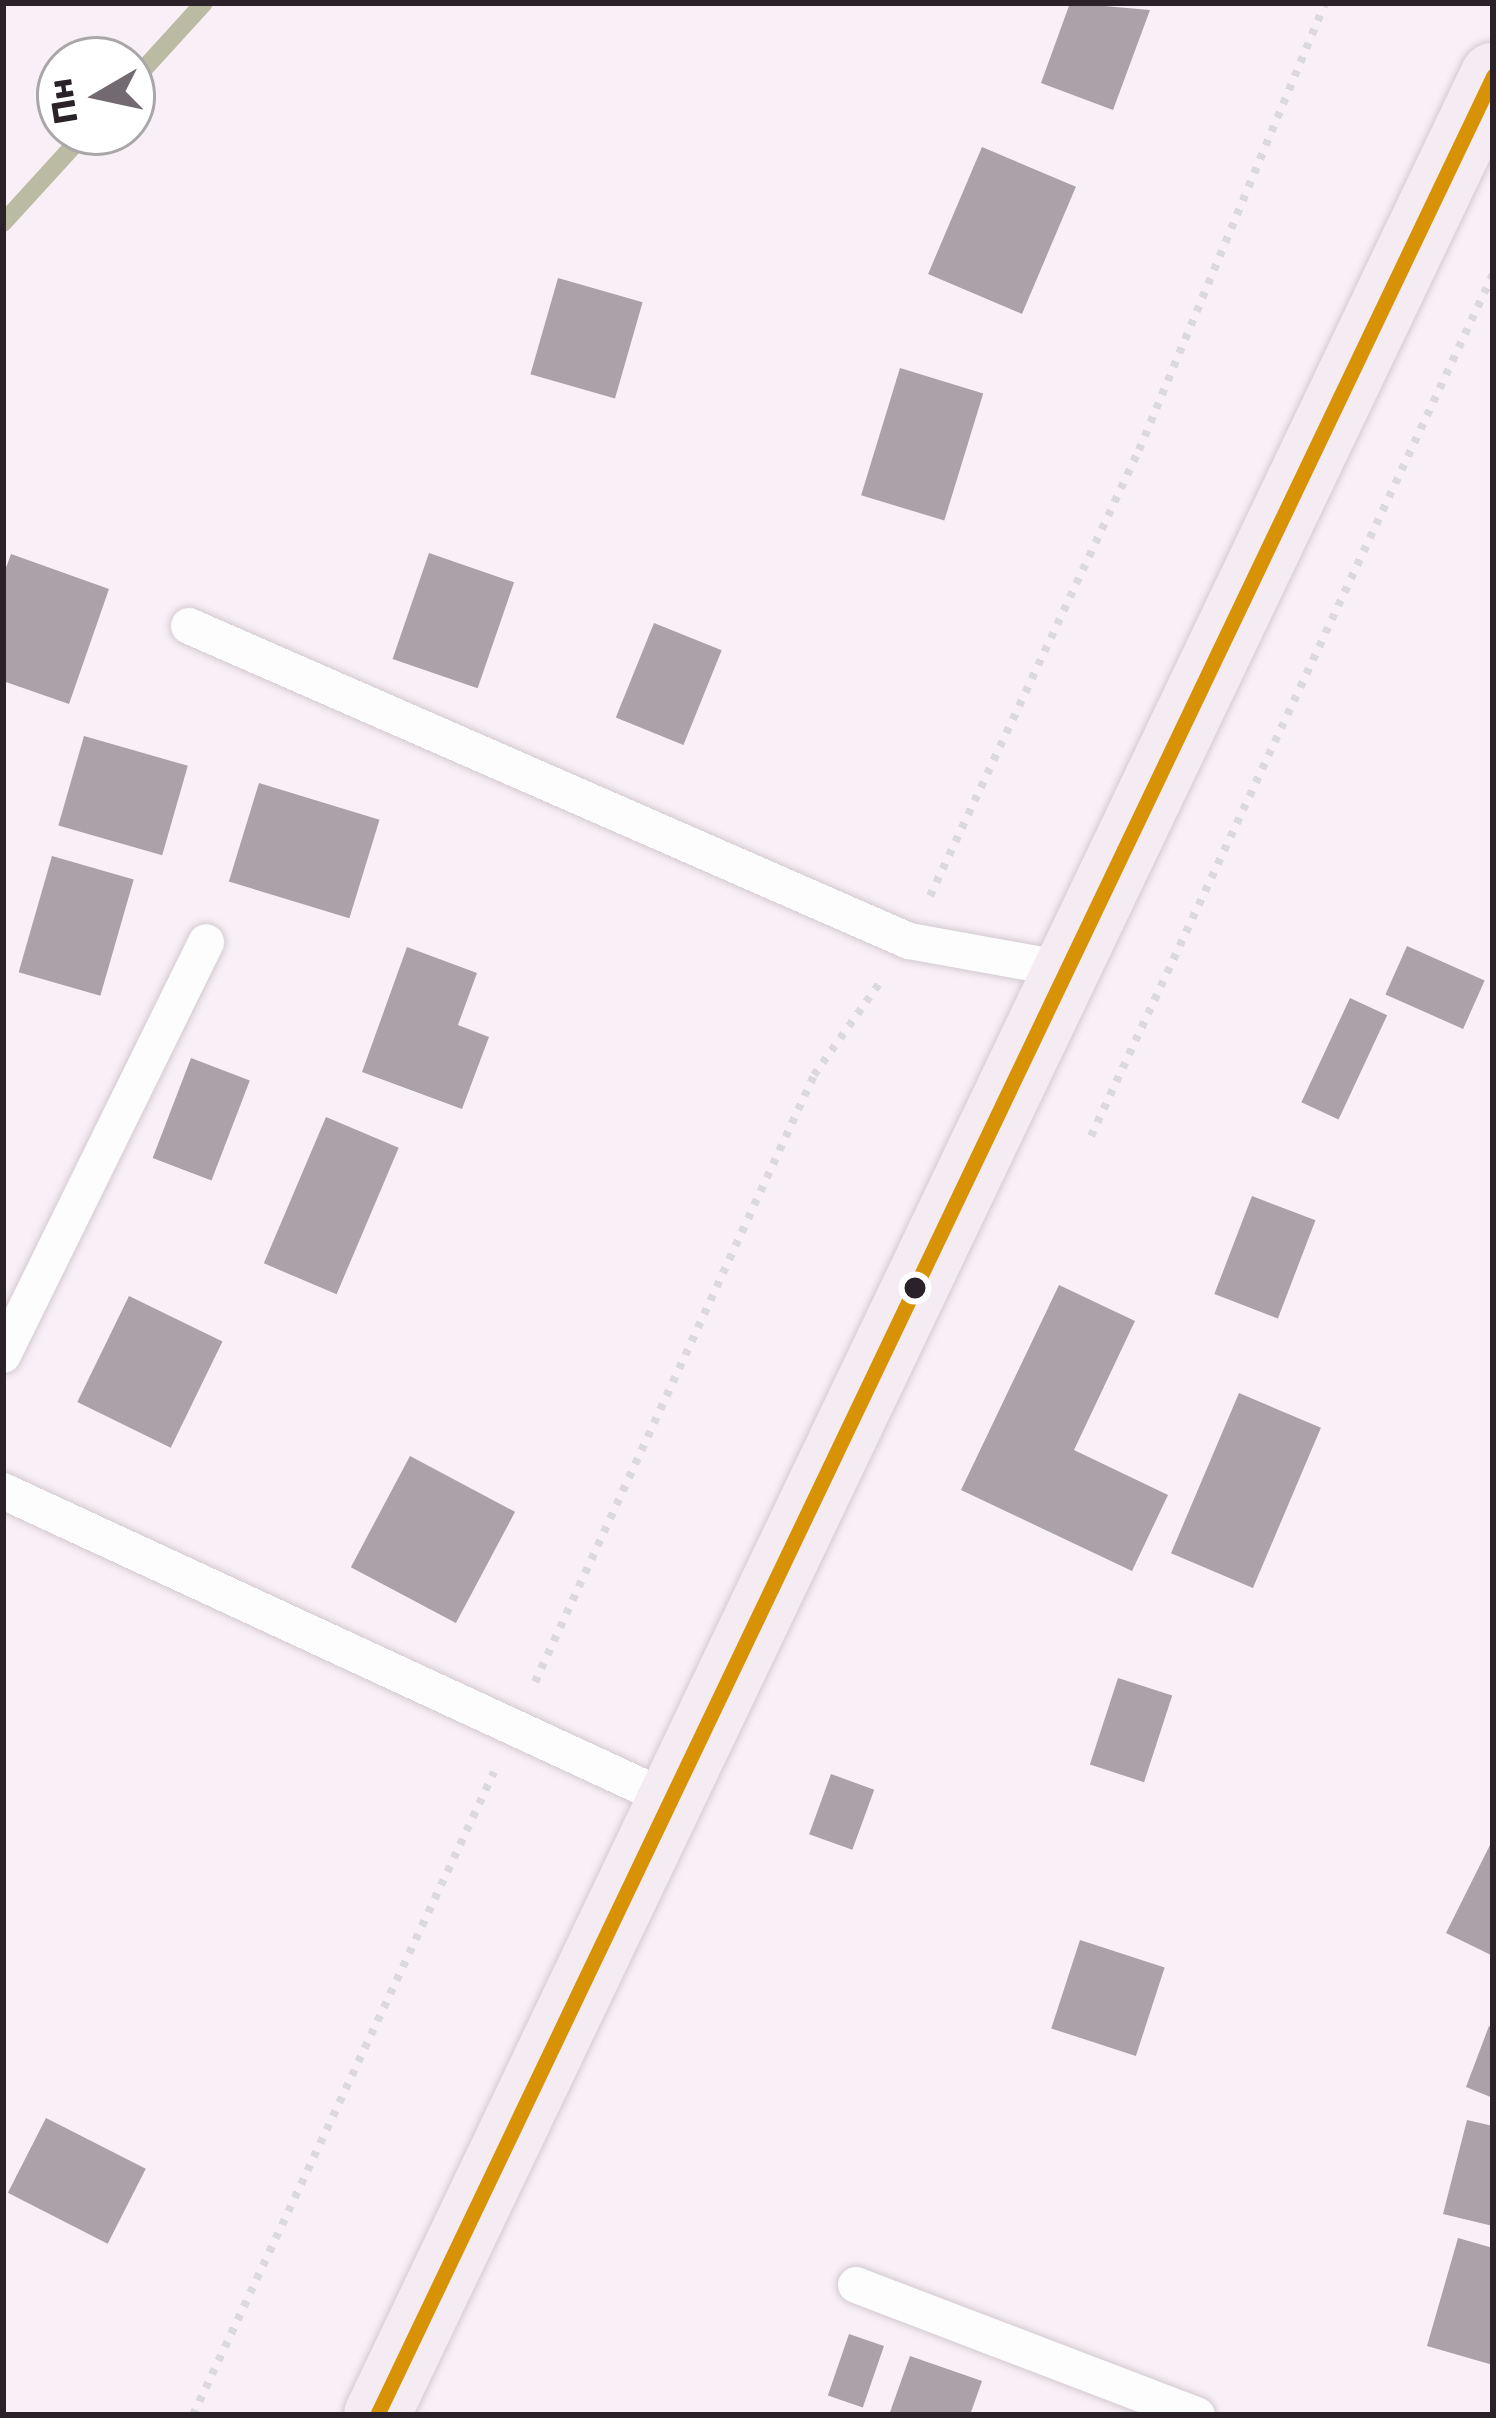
<!DOCTYPE html>
<html>
<head>
<meta charset="utf-8">
<style>
	body { margin:0 }
	#map { position:relative; width:1496px; height:2418px; overflow:hidden; background:#f9eff6; font-family:Rubik,sans-serif }
	div>[style] { position:absolute }
	.stream>* { height:18px; margin:-9px; padding:0 9px; transform-origin:9px; border-radius:9px; background:#bbbaa3 }
	.building>* { inset:0; background:#aba1a8; transform-origin:0 0 }
	.path>* { height:8px; margin-top:-4px; transform-origin:0; background:repeating-linear-gradient(90deg,#dbd9db 0 6px,transparent 0 15px) }
	.roads { filter:drop-shadow(0 0 3px #d3cad0) drop-shadow(0 0 3px #d3cad0) }
	.lane>* { height:36px; margin:-18px; padding:0 18px; transform-origin:18px; border-radius:18px; background:#fefdfe }
	.primary>* { height:66px; margin:-33px; padding:0 33px; transform-origin:33px; border-radius:33px; background:#f4ecf2 }
	.bus-1>* { height:15px; margin:-7.5px; padding:0 7.5px; transform-origin:7.5px; border-radius:7.5px; background:#d89206 }
	.dots>* { width:33px; height:33px; translate:-50% -50%; box-sizing:border-box; border:6px solid #fff; border-radius:50% }
	span { translate:-50% -50%; white-space:nowrap; text-align:center; line-height:1.15; -webkit-text-stroke:12px #fff; paint-order:stroke }
	.frame { position:absolute; inset:0; border:6px solid #2a2228; pointer-events:none }
	.north { position:absolute; left:36px; top:36px; width:120px; height:120px; box-sizing:border-box; background:#fff; border:3px solid #aaa7a9; border-radius:50%; rotate:261deg; font-size:33px; font-weight:700; line-height:48px; text-align:center; color:#2a2228 }
	.north::after { content:''; display:block; margin:auto; width:42px; height:54px; background:#726a70; clip-path:polygon(50% 0,100% 100%,50% 72%,0 100%) }
</style>
</head>
<body>
<div id="map">
	<div class="stream">
		<i style="left:132px;top:82px;width:107px;rotate:-47.7deg"></i>
		<i style="left:3px;top:223px;width:123px;rotate:-47.6deg"></i>
	</div>
	<div class="building">
		<i style="clip-path:polygon(1070px 3px,1150px 10px,1113px 110px,1041px 83px)"></i>
		<i style="left:982px;top:147px;width:102px;height:138px;rotate:23deg"></i>
		<i style="left:558px;top:278px;width:88px;height:100px;rotate:16deg"></i>
		<i style="left:900px;top:368px;width:87px;height:133px;rotate:17deg"></i>
		<i style="left:429px;top:553px;width:90px;height:112px;rotate:19deg"></i>
		<i style="clip-path:polygon(11px 554px,109px 589px,69px 704px,3px 681px,3px 576px)"></i>
		<i style="left:654px;top:623px;width:73px;height:102px;rotate:22deg"></i>
		<i style="left:84px;top:736px;width:108px;height:93px;rotate:16deg"></i>
		<i style="left:259px;top:783px;width:126px;height:103px;rotate:17deg"></i>
		<i style="left:52px;top:856px;width:85px;height:121px;rotate:16deg"></i>
		<i style="left:1407px;top:946px;width:85px;height:53px;rotate:24deg"></i>
		<i style="clip-path:polygon(407px 947px,477px 973px,458px 1025px,489px 1037px,462px 1109px,362px 1072px)"></i>
		<i style="left:1350px;top:998px;width:41px;height:115px;rotate:25deg"></i>
		<i style="left:191px;top:1058px;width:63px;height:107px;rotate:21deg"></i>
		<i style="left:326px;top:1117px;width:79px;height:159px;rotate:23deg"></i>
		<i style="left:1252px;top:1196px;width:68px;height:105px;rotate:21deg"></i>
		<i style="clip-path:polygon(1059px 1285px,1135px 1321px,1074px 1450px,1168px 1495px,1132px 1571px,961px 1490px)"></i>
		<i style="left:129px;top:1296px;width:104px;height:118px;rotate:26deg"></i>
		<i style="left:1239px;top:1393px;width:89px;height:174px;rotate:23deg"></i>
		<i style="left:410px;top:1456px;width:119px;height:126px;rotate:28deg"></i>
		<i style="left:1118px;top:1678px;width:57px;height:91px;rotate:18deg"></i>
		<i style="left:831px;top:1774px;width:46px;height:64px;rotate:20deg"></i>
		<i style="clip-path:polygon(1493px 1839px,1493px 1956px,1446px 1933px)"></i>
		<i style="left:1080px;top:1940px;width:89px;height:93px;rotate:18deg"></i>
		<i style="clip-path:polygon(1489px 2026px,1493px 2028px,1493px 2098px,1466px 2087px)"></i>
		<i style="left:46px;top:2118px;width:112px;height:84px;rotate:27deg"></i>
		<i style="clip-path:polygon(1467px 2120px,1493px 2126px,1493px 2226px,1443px 2214px)"></i>
		<i style="clip-path:polygon(1458px 2238px,1493px 2248px,1493px 2365px,1427px 2346px)"></i>
		<i style="left:849px;top:2334px;width:37px;height:65px;rotate:19deg"></i>
		<i style="clip-path:polygon(910px 2356px,982px 2381px,970px 2415px,889px 2415px)"></i>
	</div>
	<div class="path">
		<i style="left:930px;top:896px;width:493px;rotate:-64.9deg"></i>
		<i style="left:1139px;top:450px;width:484px;rotate:-67.4deg"></i>
		<i style="left:1091px;top:1136px;width:951px;rotate:-65deg"></i>
		<i style="left:535px;top:1682px;width:668px;rotate:-65.31deg"></i>
		<i style="left:814px;top:1075px;width:115px;rotate:-54.5deg"></i>
		<i style="left:193px;top:2415px;width:710px;rotate:-64.91deg"></i>
	</div>
	<div class="roads">
		<div class="lane">
			<i style="left:189px;top:626px;width:786px;rotate:23.63deg"></i>
			<i style="left:909px;top:941px;width:158px;rotate:10.2deg"></i>
			<i style="left:3px;top:1355px;width:460px;rotate:-63.8deg"></i>
			<i style="left:3px;top:1491px;width:738px;rotate:24.83deg"></i>
			<i style="left:856px;top:2285px;width:365px;rotate:20.9deg"></i>
		</div>
		<div class="primary">
			<i style="left:377px;top:2415px;width:2592px;rotate:-64.49deg"></i>
		</div>
	</div>
	<div class="bus-1">
		<i style="left:377px;top:2415px;width:2592px;rotate:-64.49deg"></i>
	</div>
	<div class="dots">
		<i style="left:915px;top:1288px;background:#2a2228"></i>
	</div>
	<div class="frame"></div>
	<div class="north">Пн</div>
</div>
</body>
</html>
